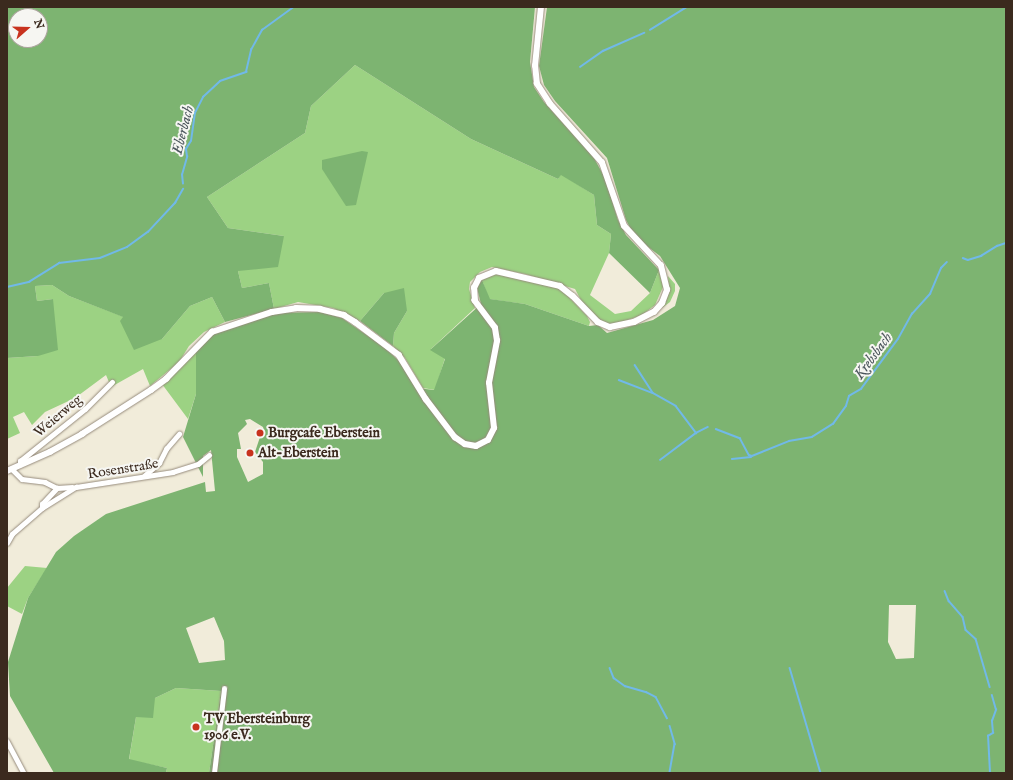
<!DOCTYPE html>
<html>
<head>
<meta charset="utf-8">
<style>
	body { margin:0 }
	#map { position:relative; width:1013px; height:780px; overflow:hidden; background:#f1ecda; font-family:"IM FELL English",serif }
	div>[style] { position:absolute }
	.green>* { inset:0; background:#9cd283 }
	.forest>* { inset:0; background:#7db471 }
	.stream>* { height:1.5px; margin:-0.75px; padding:0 0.75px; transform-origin:0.75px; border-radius:0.75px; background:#71b9e8 }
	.roads { filter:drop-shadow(0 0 1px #968b7c) drop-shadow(0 0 1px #968b7c) }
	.minor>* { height:4.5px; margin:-2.25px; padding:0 2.25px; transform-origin:2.25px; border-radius:2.25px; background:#fff }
	.tertiary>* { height:5.5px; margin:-2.75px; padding:0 2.75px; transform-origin:2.75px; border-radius:2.75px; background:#fff }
	.dots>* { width:11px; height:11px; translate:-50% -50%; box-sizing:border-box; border:2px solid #f6f6f2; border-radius:50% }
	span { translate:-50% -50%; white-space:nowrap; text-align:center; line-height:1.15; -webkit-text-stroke:4px #f6f6f2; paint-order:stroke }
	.street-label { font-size:14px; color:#3b2a1e }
	.poi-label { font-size:14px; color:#3b2a1e; font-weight:700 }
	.left { translate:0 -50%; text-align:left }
	.water-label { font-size:15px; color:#4b555b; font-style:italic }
	.frame { position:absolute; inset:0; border:8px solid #3b2a1e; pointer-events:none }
	.north { position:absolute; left:8px; top:8px; width:40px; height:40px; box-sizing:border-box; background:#f6f6f2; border:1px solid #aba49d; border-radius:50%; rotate:70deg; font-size:11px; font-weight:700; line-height:16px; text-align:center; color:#3b2a1e }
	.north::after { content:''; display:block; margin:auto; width:14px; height:18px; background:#c8321e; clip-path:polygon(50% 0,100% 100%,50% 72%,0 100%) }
</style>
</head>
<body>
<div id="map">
	<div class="green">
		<i style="clip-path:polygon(355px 65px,471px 139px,558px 179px,561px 174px,594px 195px,597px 225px,611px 234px,609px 253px,590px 295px,615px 314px,631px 311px,650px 293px,659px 270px,663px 287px,655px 305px,642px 315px,616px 324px,607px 324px,598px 320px,583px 304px,575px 289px,525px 274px,492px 267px,480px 272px,470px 282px,469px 289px,475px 308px,431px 349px,445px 358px,435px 390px,423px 388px,405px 358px,393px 346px,394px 333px,407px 311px,384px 293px,360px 321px,333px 308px,298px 302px,274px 309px,269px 283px,242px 288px,238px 271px,284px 236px,228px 228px,207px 197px,305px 133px,311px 106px)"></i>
		<i style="clip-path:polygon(496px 274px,561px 289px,587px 316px,590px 322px,589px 326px,525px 304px,489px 299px,482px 280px)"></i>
		<i style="clip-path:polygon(668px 276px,675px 284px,675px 291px,670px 302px,662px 308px,669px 291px)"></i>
		<i style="clip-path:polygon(52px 285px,69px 296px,124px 317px,162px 339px,190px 306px,212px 297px,225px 322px,204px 332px,189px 346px,179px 362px,150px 386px,143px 369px,111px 387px,106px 375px,75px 398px,45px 412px,32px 425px,24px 412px,13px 417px,20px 433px,7px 439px,7px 358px,38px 356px,53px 299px,37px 301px,35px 286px)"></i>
		<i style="clip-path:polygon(196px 350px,196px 394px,188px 419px,162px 384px,181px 368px)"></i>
		<i style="clip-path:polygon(25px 566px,47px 568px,28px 598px,22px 614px,7px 606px,7px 588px)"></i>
		<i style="clip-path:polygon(176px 688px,221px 691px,209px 773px,166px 773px,167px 768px,129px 760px,136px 717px,155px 698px)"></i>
	</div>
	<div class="forest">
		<i style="clip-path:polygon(evenodd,7px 7px,535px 7px,530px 62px,534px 87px,544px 102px,594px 158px,605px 178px,618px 220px,626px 235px,659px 270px,650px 293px,609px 253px,611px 234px,597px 225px,594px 195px,561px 175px,558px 179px,471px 139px,355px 65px,311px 106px,305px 133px,207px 197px,228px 228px,284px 236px,278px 267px,238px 271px,242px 288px,269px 283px,274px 309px,225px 322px,212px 297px,190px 306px,162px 339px,134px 350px,120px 321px,123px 317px,69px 296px,52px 285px,35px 286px,37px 301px,53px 299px,58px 350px,38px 356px,7px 358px,7px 7px,16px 16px,40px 16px,40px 40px,16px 40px,16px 16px)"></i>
		<i style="clip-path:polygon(evenodd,547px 7px,1006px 7px,1006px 773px,209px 773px,221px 691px,176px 688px,155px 698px,153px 718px,136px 717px,129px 759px,167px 768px,166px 773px,54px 773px,10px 696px,8px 662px,28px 598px,56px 552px,74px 536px,106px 514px,205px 482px,206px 492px,215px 491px,211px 450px,203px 456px,203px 477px,183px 437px,196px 394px,196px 350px,210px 335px,273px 313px,320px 312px,342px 318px,384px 347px,400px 362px,417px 388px,434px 390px,445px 359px,430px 350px,481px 304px,477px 288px,482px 280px,490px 299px,525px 304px,589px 326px,598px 325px,607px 333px,653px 320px,675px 306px,680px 288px,660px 256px,635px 237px,626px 220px,607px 158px,555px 101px,544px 85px,539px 66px,547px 7px,250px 419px,263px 427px,265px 435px,260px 437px,255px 452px,263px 462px,263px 474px,248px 482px,237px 457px,237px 449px,241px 449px,238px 433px,247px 424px,245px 420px,250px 419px,547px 7px,889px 605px,916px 605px,914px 658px,896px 659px,888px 642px,889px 605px,547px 7px,214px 617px,224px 641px,225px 660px,199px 663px,186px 628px,214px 617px)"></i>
		<i style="clip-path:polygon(362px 151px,368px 152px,356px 205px,346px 206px,322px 169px,322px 160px)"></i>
		<i style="clip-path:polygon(404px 288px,407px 311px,394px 333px,393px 346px,360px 321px,384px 293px)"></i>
	</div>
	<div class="stream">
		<i style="left:650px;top:30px;width:44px;rotate:-31.9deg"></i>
		<i style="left:580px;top:67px;width:28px;rotate:-35deg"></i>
		<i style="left:603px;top:51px;width:45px;rotate:-23.7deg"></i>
		<i style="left:183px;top:184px;width:9px;rotate:-96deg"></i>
		<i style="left:182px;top:175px;width:19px;rotate:-74deg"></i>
		<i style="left:187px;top:157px;width:8px;rotate:-97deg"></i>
		<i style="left:186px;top:149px;width:9px;rotate:-58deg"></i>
		<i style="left:191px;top:141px;width:28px;rotate:-82deg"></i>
		<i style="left:195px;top:113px;width:18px;rotate:-63deg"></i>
		<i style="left:203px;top:97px;width:23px;rotate:-43deg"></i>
		<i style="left:220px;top:81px;width:28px;rotate:-19deg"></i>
		<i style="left:246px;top:72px;width:23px;rotate:-77deg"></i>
		<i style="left:251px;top:50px;width:23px;rotate:-61deg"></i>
		<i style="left:262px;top:30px;width:39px;rotate:-36deg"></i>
		<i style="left:963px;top:258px;width:5px;rotate:22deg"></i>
		<i style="left:968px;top:260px;width:14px;rotate:-17deg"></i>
		<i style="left:981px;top:256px;width:19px;rotate:-32deg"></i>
		<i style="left:997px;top:246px;width:9px;rotate:-18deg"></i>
		<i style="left:7px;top:287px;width:23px;rotate:-13deg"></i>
		<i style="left:29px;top:282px;width:36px;rotate:-32deg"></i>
		<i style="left:59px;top:263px;width:41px;rotate:-7deg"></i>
		<i style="left:100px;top:258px;width:29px;rotate:-22deg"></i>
		<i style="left:127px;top:247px;width:26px;rotate:-36deg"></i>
		<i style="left:148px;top:232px;width:40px;rotate:-47deg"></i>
		<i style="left:175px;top:203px;width:16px;rotate:-60deg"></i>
		<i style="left:635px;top:365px;width:33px;rotate:57deg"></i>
		<i style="left:653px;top:393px;width:26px;rotate:29deg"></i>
		<i style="left:676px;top:406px;width:34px;rotate:53deg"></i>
		<i style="left:696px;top:433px;width:13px;rotate:-27deg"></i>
		<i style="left:619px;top:380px;width:36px;rotate:21deg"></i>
		<i style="left:716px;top:429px;width:26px;rotate:21deg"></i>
		<i style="left:740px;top:438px;width:19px;rotate:62deg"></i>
		<i style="left:749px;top:455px;width:3px;rotate:18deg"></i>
		<i style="left:752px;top:456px;width:40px;rotate:-22deg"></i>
		<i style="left:789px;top:441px;width:23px;rotate:-10deg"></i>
		<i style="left:812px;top:437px;width:25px;rotate:-32deg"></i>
		<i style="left:833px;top:424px;width:22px;rotate:-54deg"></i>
		<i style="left:846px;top:406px;width:10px;rotate:-73deg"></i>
		<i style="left:849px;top:396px;width:14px;rotate:-30deg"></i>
		<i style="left:861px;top:389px;width:62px;rotate:-53.5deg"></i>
		<i style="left:898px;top:339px;width:29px;rotate:-61deg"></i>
		<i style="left:912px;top:314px;width:27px;rotate:-48deg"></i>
		<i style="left:930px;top:294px;width:28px;rotate:-67deg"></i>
		<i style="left:941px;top:268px;width:8px;rotate:-45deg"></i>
		<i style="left:732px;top:459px;width:19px;rotate:-6deg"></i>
		<i style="left:660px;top:460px;width:45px;rotate:-36.9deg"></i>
		<i style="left:945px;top:591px;width:11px;rotate:68deg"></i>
		<i style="left:949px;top:601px;width:21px;rotate:49deg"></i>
		<i style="left:963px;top:617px;width:13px;rotate:77deg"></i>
		<i style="left:966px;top:630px;width:13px;rotate:42deg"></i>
		<i style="left:976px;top:639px;width:50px;rotate:73.7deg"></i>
		<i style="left:610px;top:668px;width:11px;rotate:68deg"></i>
		<i style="left:614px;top:678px;width:14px;rotate:36deg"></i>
		<i style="left:625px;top:686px;width:22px;rotate:16deg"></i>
		<i style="left:646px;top:692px;width:11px;rotate:27deg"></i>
		<i style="left:656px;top:697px;width:24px;rotate:62deg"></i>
		<i style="left:790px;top:668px;width:109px;rotate:73.6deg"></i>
		<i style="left:670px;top:726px;width:19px;rotate:74deg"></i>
		<i style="left:675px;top:744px;width:29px;rotate:100deg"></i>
		<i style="left:990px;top:773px;width:37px;rotate:-93deg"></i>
		<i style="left:988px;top:736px;width:6px;rotate:-31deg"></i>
		<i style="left:993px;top:733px;width:12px;rotate:-95deg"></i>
		<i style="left:992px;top:721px;width:12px;rotate:-70deg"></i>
		<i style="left:996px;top:710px;width:15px;rotate:-106deg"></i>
	</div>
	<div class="roads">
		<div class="minor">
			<i style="left:20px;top:465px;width:4px;rotate:-90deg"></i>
			<i style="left:20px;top:461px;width:83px;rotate:-38.7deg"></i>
			<i style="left:85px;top:409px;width:38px;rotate:-45deg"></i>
			<i style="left:12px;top:469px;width:14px;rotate:45deg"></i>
			<i style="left:22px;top:479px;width:23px;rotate:7deg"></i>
			<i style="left:45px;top:482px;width:13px;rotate:27deg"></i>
			<i style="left:57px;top:488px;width:15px;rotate:-4deg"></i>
			<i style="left:144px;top:476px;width:20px;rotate:-41deg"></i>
			<i style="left:159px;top:463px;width:16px;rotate:-63deg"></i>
			<i style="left:166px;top:449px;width:20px;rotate:-49deg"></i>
			<i style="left:42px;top:508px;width:4px;rotate:-90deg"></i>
			<i style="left:42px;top:504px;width:22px;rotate:-47deg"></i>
			<i style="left:7px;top:543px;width:10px;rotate:-61deg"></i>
			<i style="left:12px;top:534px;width:40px;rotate:-41deg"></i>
			<i style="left:42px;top:508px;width:40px;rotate:-32deg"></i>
			<i style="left:76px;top:487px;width:98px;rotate:-8.8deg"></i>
			<i style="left:173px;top:472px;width:26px;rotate:-18deg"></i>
			<i style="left:198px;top:464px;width:14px;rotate:-39deg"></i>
			<i style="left:7px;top:741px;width:36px;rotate:62deg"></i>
			<i style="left:214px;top:773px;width:85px;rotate:-83.2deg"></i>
		</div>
		<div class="tertiary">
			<i style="left:7px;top:471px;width:47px;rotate:-23.8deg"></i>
			<i style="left:50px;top:452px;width:37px;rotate:-29deg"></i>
			<i style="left:82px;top:434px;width:82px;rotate:-32.5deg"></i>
			<i style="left:151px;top:390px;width:19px;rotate:-36deg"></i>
			<i style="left:166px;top:379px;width:66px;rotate:-45.6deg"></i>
			<i style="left:212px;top:332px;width:63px;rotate:-18.4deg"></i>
			<i style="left:272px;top:312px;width:24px;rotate:-9deg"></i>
			<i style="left:296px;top:308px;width:24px;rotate:2deg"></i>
			<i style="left:320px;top:309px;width:25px;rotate:14deg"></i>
			<i style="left:344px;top:315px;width:13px;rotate:32deg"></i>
			<i style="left:355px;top:322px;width:55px;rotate:36.9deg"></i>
			<i style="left:399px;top:355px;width:52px;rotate:58.5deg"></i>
			<i style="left:426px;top:399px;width:48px;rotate:52.7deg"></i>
			<i style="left:455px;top:437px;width:12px;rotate:35deg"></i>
			<i style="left:465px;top:444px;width:11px;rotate:10deg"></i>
			<i style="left:476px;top:446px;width:13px;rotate:-27deg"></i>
			<i style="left:488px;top:440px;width:13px;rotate:-63deg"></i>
			<i style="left:494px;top:428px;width:45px;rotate:-96.3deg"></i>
			<i style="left:489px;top:383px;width:43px;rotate:-79.2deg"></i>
			<i style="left:497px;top:341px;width:13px;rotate:-99deg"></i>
			<i style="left:495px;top:328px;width:34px;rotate:-127deg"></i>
			<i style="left:475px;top:301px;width:13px;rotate:-94deg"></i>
			<i style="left:474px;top:288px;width:11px;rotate:-63deg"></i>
			<i style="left:479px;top:278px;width:18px;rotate:-22deg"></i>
			<i style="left:496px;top:271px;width:66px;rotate:13.2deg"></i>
			<i style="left:560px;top:286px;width:16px;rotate:38deg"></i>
			<i style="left:573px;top:296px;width:36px;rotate:46deg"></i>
			<i style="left:598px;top:322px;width:13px;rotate:23deg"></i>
			<i style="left:610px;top:327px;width:25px;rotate:-12deg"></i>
			<i style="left:634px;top:322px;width:22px;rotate:-27deg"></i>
			<i style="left:654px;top:312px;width:12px;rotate:-48deg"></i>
			<i style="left:662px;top:303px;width:14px;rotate:-69deg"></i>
			<i style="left:667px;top:290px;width:25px;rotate:-104deg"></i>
			<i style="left:661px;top:266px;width:54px;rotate:-132.8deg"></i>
			<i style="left:624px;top:226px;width:67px;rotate:-109.2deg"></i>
			<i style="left:602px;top:163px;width:79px;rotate:-131.4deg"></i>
			<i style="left:550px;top:104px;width:24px;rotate:-123deg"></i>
			<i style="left:537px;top:84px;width:18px;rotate:-96deg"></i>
			<i style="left:535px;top:66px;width:59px;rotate:-84.2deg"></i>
		</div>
	</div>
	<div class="dots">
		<i style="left:260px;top:433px;background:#c8321e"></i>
		<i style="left:250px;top:453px;background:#c8321e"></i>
		<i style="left:196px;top:727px;background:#c8321e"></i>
	</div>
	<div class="street-label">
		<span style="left:58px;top:416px;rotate:-40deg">Weierweg</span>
		<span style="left:123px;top:469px;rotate:-9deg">Rosenstraße</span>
	</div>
	<div class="poi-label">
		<span class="left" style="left:268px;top:433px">Burgcafe Eberstein</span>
		<span class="left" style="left:258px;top:453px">Alt-Eberstein</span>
		<span class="left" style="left:204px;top:727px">TV Ebersteinburg<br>1906 e.V.</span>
	</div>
	<div class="water-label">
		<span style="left:183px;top:130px;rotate:-76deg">Eberbach</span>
		<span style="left:873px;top:356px;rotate:-54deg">Krebsbach</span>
	</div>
	<div class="frame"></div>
	<div class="north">N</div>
</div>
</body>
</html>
